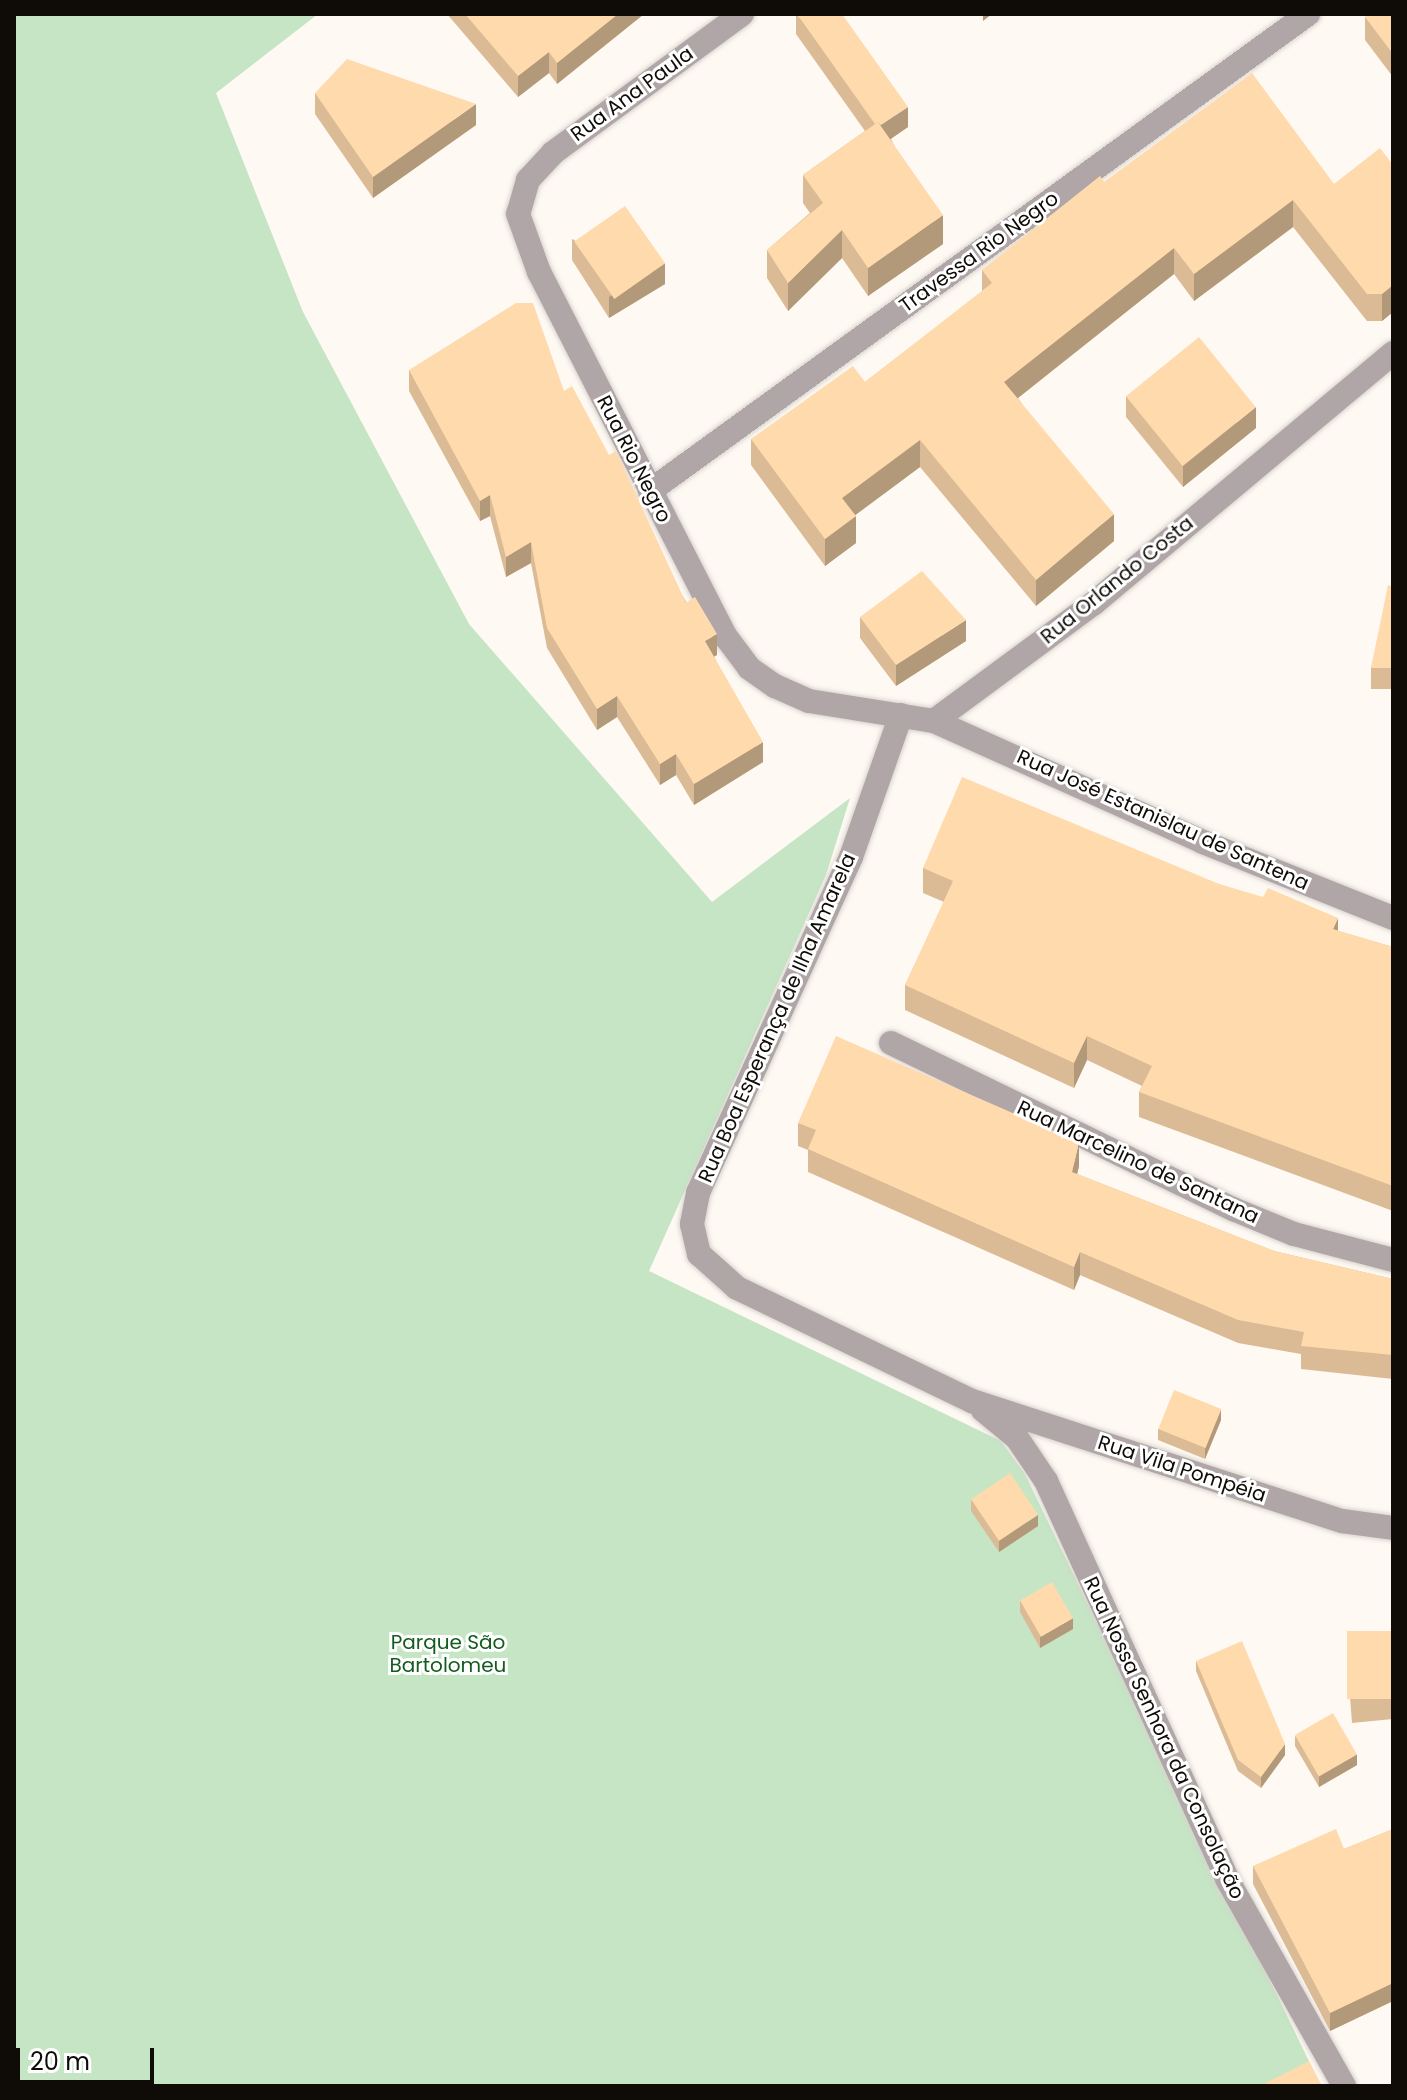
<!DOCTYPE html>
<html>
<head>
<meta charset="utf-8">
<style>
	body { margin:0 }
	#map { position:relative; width:1407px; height:2100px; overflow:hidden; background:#fef9f3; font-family:Poppins,sans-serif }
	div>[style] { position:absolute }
	.green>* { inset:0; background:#c5e5c5 }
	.roads { filter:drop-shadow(0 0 2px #d8d3cd) drop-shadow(0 0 2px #d8d3cd) }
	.minor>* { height:24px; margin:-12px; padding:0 12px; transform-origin:12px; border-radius:12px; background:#b0a6a7 }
	.wall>* { inset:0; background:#dbbb95 }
	.shaded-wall>* { inset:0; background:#b29979 }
	.building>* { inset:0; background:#ffdaad; transform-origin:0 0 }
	span { translate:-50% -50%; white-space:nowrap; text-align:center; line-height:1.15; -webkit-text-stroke:6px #fff; paint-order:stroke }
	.street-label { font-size:20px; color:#0f0b07 }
	.park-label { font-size:20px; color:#135c1d }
	.frame { position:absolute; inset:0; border:16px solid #0f0b07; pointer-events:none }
	.scale { position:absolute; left:16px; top:2048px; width:138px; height:36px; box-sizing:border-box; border:4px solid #0f0b07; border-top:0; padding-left:10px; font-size:24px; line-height:28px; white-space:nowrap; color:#0f0b07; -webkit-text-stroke:6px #fff; paint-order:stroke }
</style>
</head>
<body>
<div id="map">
	<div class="green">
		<i style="clip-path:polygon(14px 14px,318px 14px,216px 93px,303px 312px,469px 624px,712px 902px,850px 798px,826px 875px,649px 1271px,1001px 1441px,1025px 1474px,1321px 2086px,14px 2086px)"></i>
	</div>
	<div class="roads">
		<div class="minor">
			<i style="left:742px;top:14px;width:235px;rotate:143.7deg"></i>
			<i style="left:553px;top:153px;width:37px;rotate:133deg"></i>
			<i style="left:528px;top:180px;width:35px;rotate:106deg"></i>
			<i style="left:518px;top:214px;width:62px;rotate:70.1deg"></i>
			<i style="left:539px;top:272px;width:410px;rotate:62.9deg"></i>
			<i style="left:726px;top:637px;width:39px;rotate:53deg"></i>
			<i style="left:749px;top:668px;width:32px;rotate:35deg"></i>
			<i style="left:775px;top:686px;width:37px;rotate:24deg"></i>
			<i style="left:809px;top:701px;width:127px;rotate:9.1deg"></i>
			<i style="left:934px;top:721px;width:199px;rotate:-36.4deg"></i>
			<i style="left:1094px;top:603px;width:390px;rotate:-39.9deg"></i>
			<i style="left:650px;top:491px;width:813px;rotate:-35.94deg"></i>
			<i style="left:901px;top:715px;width:151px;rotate:109.4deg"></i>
			<i style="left:851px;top:857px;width:369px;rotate:114.5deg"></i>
			<i style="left:698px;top:1193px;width:32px;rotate:101deg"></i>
			<i style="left:692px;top:1224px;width:31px;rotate:77deg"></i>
			<i style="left:699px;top:1254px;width:51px;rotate:41.8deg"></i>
			<i style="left:737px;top:1288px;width:261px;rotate:25.7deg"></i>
			<i style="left:972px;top:1401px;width:389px;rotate:18deg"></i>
			<i style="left:1342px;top:1521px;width:51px;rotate:7.8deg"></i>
			<i style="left:934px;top:721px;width:295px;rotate:24.2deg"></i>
			<i style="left:1203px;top:842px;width:205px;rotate:21.8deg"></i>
			<i style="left:891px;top:1043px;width:380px;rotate:25.9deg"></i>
			<i style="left:1233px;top:1209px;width:66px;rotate:22.3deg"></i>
			<i style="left:1294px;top:1234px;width:102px;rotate:14.7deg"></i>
			<i style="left:983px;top:1410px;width:44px;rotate:39.5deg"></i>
			<i style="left:1017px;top:1438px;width:52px;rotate:56deg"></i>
			<i style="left:1046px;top:1481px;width:437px;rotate:65.5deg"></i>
			<i style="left:1227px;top:1879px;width:238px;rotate:60.5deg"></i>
		</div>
	</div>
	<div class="wall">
		<i style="clip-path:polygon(447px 14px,644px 14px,557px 84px,549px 73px,518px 97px)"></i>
		<i style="clip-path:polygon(796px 14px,908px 127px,891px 139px,943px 244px,868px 296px,842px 258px,788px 311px,767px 278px,767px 250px,810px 213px,803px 203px,803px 175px,865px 131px,796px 34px)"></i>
		<i style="clip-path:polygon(1393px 14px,1393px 77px,1365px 40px,1365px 17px)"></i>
		<i style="clip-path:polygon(315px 93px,476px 125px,373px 198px,315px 114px)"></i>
		<i style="clip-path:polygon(1393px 165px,1393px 312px,1382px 321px,1367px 321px,1293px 227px,1194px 301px,1174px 274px,1018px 398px,1114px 541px,1036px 606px,920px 467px,855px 515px,856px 543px,825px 566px,751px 465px,751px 439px,865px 382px,982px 292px,982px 270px,1104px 182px,1334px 184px)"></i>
		<i style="clip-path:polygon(572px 239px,665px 284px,609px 318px,572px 260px)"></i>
		<i style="clip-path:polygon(409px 370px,564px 391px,717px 655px,714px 656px,763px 762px,694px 805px,676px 775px,660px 785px,617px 717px,597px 730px,547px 648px,531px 563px,506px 577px,490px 516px,480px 521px,409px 391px)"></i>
		<i style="clip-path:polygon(1126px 396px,1256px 428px,1183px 487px,1126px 417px)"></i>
		<i style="clip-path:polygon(1393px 587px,1393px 689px,1371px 689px,1371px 668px)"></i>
		<i style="clip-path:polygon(860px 617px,966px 641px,896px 686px,860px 638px)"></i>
		<i style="clip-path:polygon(923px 868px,1219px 884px,1338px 931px,1393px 947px,1393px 1211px,1139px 1117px,1139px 1092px,1142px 1086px,1087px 1060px,1074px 1088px,905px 1010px,905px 985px,944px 902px,923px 893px)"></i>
		<i style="clip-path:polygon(798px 1123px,1079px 1166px,1077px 1174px,1274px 1251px,1393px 1279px,1393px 1379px,1301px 1369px,1301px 1354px,1238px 1343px,1080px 1275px,1074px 1290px,808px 1172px,808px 1150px,798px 1146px)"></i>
		<i style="clip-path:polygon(1221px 1420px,1205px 1459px,1158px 1440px,1158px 1429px)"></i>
		<i style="clip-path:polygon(971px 1500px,1038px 1526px,999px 1552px,971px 1511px)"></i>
		<i style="clip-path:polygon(1020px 1601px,1073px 1629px,1040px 1648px,1020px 1612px)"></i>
		<i style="clip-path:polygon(1393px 1631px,1393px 1719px,1352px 1723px,1347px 1656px,1347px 1635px)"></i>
		<i style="clip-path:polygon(1196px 1661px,1285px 1755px,1261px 1788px,1238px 1771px,1196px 1671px)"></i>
		<i style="clip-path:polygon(1295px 1736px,1357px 1765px,1319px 1787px,1295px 1746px)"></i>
		<i style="clip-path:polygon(1393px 1829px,1393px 2001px,1330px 2031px,1253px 1884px,1253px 1866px,1344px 1849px)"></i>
	</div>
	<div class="shaded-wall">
		<i style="clip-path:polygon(618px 14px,644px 14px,557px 84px,557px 63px)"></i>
		<i style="clip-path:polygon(983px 14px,992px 14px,983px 21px)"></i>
		<i style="clip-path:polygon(549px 52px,549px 73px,518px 97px,518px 76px)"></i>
		<i style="clip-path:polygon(476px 104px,476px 125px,373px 198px,373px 177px)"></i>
		<i style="clip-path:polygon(908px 107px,908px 127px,877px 148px,877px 127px)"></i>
		<i style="clip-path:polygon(1293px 200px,1293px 227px,1194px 301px,1194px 274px)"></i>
		<i style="clip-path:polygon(943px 215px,943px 244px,868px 296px,868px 268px)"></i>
		<i style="clip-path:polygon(842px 230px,842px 258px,788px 311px,788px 283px)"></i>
		<i style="clip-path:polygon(1174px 248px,1174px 274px,1004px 409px,1004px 382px)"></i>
		<i style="clip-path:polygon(665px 263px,665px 284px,609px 318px,609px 297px)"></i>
		<i style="clip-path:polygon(1393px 285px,1393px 312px,1382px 321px,1382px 294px)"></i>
		<i style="clip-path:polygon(1256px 407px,1256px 428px,1183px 487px,1183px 466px)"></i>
		<i style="clip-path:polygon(920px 440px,920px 467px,842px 525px,842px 498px)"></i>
		<i style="clip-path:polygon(490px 495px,490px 516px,480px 521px,480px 501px)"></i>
		<i style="clip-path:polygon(1114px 514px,1114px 541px,1036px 606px,1036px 580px)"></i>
		<i style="clip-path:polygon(856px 516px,856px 543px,825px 566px,825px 539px)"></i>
		<i style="clip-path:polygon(531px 542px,531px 563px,506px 577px,506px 557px)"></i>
		<i style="clip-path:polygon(966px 620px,966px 641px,896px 686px,896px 665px)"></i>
		<i style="clip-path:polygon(717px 634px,717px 655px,705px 662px,705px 641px)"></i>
		<i style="clip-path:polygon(617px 696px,617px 717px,597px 730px,597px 709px)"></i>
		<i style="clip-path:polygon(763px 742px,763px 762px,694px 805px,694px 784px)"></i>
		<i style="clip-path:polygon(676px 754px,676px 775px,660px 785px,660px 764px)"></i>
		<i style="clip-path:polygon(1338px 918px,1338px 943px,1333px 929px)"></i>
		<i style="clip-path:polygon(1087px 1036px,1087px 1060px,1074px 1088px,1074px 1063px)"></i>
		<i style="clip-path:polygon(1079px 1142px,1079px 1166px,1072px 1196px,1072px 1172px)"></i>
		<i style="clip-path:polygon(1080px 1252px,1080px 1275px,1074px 1290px,1074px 1267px)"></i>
		<i style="clip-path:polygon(1221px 1409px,1221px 1420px,1205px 1459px,1205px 1448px)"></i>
		<i style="clip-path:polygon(1038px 1515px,1038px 1526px,999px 1552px,999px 1541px)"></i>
		<i style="clip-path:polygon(1073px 1618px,1073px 1629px,1040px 1648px,1040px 1637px)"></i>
		<i style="clip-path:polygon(1285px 1744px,1285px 1755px,1261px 1788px,1261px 1777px)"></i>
		<i style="clip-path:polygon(1357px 1754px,1357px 1765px,1319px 1787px,1319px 1776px)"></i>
		<i style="clip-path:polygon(1393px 1983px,1393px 2001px,1330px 2031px,1330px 2013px)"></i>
	</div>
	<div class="building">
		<i style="clip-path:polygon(465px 14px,618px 14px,557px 63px,549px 52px,518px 76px)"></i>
		<i style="clip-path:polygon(797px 14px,842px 14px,908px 107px,881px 125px,878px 122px,875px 124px)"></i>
		<i style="clip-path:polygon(1369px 14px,1393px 14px,1393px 54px,1365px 17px)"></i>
		<i style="clip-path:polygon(347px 59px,476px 104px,373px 177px,315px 93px)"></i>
		<i style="clip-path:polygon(1252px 73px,1334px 184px,1380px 148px,1393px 165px,1393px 285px,1382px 294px,1367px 294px,1293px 200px,1194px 274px,1174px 248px,1004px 382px,1114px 514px,1036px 580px,920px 440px,842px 498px,856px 516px,825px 539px,751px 439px,853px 366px,865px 382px,992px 283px,982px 270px,1100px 176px,1104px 182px)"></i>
		<i style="clip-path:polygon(878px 122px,943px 215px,868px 268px,842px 230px,788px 283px,767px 250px,823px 203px,803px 175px)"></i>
		<i style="left:625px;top:206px;width:70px;height:62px;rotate:55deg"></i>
		<i style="clip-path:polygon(516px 303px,533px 303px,564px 391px,572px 386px,609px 455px,616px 451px,686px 603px,695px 597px,717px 634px,705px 641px,763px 742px,694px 784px,676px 754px,660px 764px,617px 696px,597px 709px,547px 628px,531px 542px,506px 557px,490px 495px,480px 501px,409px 370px)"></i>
		<i style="left:1199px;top:337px;width:90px;height:94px;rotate:51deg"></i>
		<i style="clip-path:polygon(922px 571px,966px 620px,896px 665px,860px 617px)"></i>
		<i style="clip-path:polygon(1388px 585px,1393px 587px,1393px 668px,1371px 668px)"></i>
		<i style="clip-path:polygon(962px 777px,1219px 884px,1263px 897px,1268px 888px,1338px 918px,1333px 929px,1393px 947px,1393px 1186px,1139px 1092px,1152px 1066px,1087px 1036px,1074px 1063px,905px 985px,953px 881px,923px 868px)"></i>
		<i style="clip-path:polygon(836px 1036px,1079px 1142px,1072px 1172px,1274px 1251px,1393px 1279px,1393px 1355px,1301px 1346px,1304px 1332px,1238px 1320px,1080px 1252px,1074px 1267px,808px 1149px,816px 1130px,798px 1123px)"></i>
		<i style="left:1174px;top:1390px;width:51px;height:42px;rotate:22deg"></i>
		<i style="left:1010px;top:1473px;width:50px;height:47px;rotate:56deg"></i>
		<i style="left:1052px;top:1582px;width:42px;height:37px;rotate:60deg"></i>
		<i style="left:1393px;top:1631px;width:68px;height:46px;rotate:90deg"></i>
		<i style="clip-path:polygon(1242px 1641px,1285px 1744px,1261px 1777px,1238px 1760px,1196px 1661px)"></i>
		<i style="left:1333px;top:1713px;width:48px;height:44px;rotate:60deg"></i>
		<i style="clip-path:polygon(1336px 1829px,1344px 1849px,1393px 1829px,1393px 1983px,1330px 2013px,1253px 1866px)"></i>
		<i style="clip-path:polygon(1309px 2061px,1322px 2086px,1260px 2086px)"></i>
	</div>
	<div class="street-label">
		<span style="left:632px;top:94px;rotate:-36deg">Rua Ana Paula</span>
		<span style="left:979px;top:252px;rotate:-36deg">Travessa Rio Negro</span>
		<span style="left:634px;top:459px;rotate:63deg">Rua Rio Negro</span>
		<span style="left:1117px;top:580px;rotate:-39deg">Rua Orlando Costa</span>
		<span style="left:1163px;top:820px;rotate:24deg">Rua José Estanislau de Santena</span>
		<span style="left:777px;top:1018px;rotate:-66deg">Rua Boa Esperança de Ilha Amarela</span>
		<span style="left:1138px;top:1162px;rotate:25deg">Rua Marcelino de Santana</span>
		<span style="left:1182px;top:1469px;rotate:18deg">Rua Vila Pompéia</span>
		<span style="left:1164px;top:1738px;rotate:65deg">Rua Nossa Senhora da Consolação</span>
	</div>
	<div class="park-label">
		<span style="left:448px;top:1654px">Parque São<br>Bartolomeu</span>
	</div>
	<div class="frame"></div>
	<div class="scale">20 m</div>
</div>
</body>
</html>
